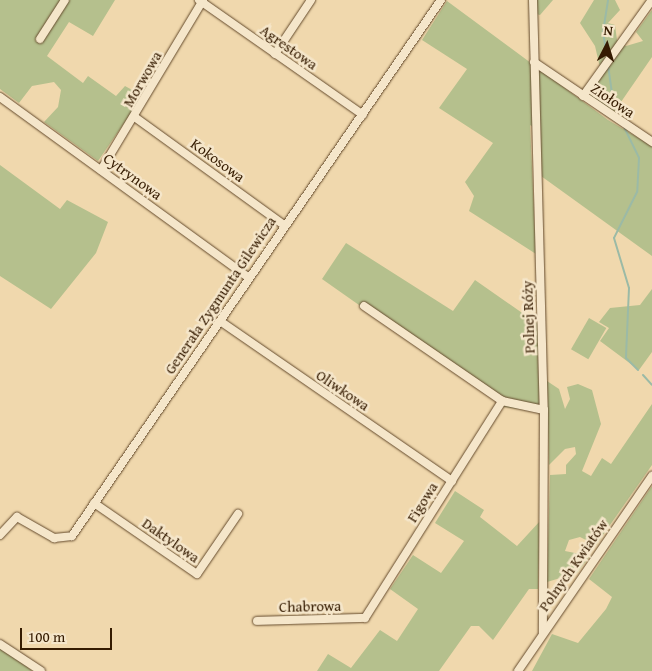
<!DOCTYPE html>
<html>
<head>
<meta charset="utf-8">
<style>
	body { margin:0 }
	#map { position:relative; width:652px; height:671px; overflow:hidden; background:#f0d8ad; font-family:"Gentium Book Plus",serif }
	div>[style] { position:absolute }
	.green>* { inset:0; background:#b5c08d; transform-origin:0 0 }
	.stream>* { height:2px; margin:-1px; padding:0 1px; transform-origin:1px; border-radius:1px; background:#9bbaa6 }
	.roads { filter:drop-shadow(0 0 1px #644a2c) drop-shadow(0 0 1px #644a2c) }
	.minor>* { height:8px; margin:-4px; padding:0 4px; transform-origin:4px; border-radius:4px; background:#f5e6ca }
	span { translate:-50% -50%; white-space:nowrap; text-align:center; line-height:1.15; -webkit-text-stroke:5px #f5e6ca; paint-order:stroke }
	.street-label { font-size:15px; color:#351b01 }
	.north { position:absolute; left:582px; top:20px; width:50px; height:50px; -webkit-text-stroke:4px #f5e6ca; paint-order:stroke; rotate:5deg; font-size:14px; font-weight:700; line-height:20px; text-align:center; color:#351b01 }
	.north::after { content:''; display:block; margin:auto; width:18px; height:22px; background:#351b01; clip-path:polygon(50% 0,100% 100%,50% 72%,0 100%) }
	.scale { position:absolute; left:20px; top:628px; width:92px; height:22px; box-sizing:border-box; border:2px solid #351b01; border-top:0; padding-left:6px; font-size:15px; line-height:18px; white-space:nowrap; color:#351b01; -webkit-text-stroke:4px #f5e6ca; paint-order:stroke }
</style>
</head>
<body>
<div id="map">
	<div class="green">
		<i style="clip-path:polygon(0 0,115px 0,93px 36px,69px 22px,47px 56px,83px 83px,88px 76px,116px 96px,125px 86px,134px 91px,138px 103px,98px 161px,44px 122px,58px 107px,61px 90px,54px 82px,32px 86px,19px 103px,0 89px)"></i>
		<i style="clip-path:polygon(536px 0,553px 0,540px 15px,536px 14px)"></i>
		<i style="clip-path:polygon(594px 0,615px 0,620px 10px,608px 23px,615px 25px,617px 40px,626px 46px,643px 41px,636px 32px,652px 10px,652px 57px,612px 115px,587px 95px,602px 76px,595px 46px,580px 23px)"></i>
		<i style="clip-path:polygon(447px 1px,608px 120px,652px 146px,652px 256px,541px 176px,539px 131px,530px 125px,536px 254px,469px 211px,474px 196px,465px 182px,493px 143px,439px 108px,467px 69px,422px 40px)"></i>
		<i style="clip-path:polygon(0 165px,60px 209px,67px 200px,108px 222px,96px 253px,51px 309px,0 276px)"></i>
		<i style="clip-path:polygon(346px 243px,453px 311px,475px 280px,538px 324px,540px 404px,535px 411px,504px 407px,322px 279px)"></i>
		<i style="clip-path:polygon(652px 289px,652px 352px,639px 370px,600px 341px,609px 328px,599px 322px,610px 308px,640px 305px)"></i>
		<i style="left:589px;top:318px;width:20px;height:36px;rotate:30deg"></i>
		<i style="clip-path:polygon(547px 381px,559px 389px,565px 409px,570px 399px,567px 387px,578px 384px,592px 390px,601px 424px,582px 471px,591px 476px,602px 458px,611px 464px,652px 404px,652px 465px,596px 545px,580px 537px,569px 540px,565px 551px,590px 556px,577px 573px,547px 582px,550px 475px,566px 474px,566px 465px,576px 454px,575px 447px,565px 449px,549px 465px)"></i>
		<i style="clip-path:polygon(652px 486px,652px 671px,532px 671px,552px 634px,578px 643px,606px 609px,612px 597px,589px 579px)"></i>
		<i style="clip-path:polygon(455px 491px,484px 510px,480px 517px,517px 546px,540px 521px,538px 589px,529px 589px,493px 640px,479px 626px,471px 626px,439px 671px,317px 671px,328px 654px,351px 668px,380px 630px,397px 641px,418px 609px,390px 589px,413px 555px,441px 573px,464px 541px,435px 523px)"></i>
		<i style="clip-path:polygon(0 648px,22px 662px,32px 671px,0 671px)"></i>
	</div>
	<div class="stream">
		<i style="left:607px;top:57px;width:25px;rotate:-99deg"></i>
		<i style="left:603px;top:32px;width:32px;rotate:-81deg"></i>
		<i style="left:608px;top:65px;width:27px;rotate:82deg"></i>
		<i style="left:624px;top:127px;width:34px;rotate:64deg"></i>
		<i style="left:639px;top:158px;width:34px;rotate:93deg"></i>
		<i style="left:637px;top:192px;width:51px;rotate:116.6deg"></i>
		<i style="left:614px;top:238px;width:52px;rotate:73.3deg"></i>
		<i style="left:629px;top:288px;width:70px;rotate:92.5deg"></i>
		<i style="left:626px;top:358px;width:17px;rotate:45deg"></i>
		<i style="left:643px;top:375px;width:13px;rotate:48deg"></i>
	</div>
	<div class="roads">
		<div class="minor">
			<i style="left:199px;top:0;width:200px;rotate:35deg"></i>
			<i style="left:533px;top:0;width:410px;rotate:88.5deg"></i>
			<i style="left:544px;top:410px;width:223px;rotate:90.3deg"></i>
			<i style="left:40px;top:39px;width:46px;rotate:-57.3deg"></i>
			<i style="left:275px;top:54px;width:65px;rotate:-56.3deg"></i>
			<i style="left:534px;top:62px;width:143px;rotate:34.1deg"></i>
			<i style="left:583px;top:96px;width:118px;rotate:-54.3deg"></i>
			<i style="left:0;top:97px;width:308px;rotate:36deg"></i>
			<i style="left:136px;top:118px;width:183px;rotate:35.9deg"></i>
			<i style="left:101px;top:170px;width:198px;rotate:-59deg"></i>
			<i style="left:364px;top:306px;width:168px;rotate:34.5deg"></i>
			<i style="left:502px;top:401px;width:43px;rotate:12.1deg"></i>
			<i style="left:220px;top:321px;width:282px;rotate:34.6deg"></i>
			<i style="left:94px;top:503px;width:125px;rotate:34.6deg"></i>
			<i style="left:197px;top:574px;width:73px;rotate:-55.7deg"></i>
			<i style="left:0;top:535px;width:25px;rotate:-47deg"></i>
			<i style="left:17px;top:517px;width:43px;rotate:29.6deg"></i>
			<i style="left:54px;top:538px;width:18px;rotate:-6deg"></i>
			<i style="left:72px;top:536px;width:651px;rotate:-55.46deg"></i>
			<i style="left:257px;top:621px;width:108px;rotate:-1.6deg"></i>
			<i style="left:365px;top:618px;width:257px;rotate:-57.7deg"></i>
			<i style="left:0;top:644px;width:49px;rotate:33.4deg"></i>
			<i style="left:518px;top:671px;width:237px;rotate:-55.5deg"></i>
		</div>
	</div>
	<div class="street-label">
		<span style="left:289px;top:47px;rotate:35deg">Agrestowa</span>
		<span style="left:142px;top:79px;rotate:-60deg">Morwowa</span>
		<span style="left:613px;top:100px;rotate:34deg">Ziołowa</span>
		<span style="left:218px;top:160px;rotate:36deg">Kokosowa</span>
		<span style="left:133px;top:176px;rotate:36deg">Cytrynowa</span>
		<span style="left:220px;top:295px;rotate:-56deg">Generała Zygmunta Gilewicza</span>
		<span style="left:528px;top:317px;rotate:-92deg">Polnej Róży</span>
		<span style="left:343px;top:390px;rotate:34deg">Oliwkowa</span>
		<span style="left:422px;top:502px;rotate:-58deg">Figowa</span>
		<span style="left:171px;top:540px;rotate:35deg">Daktylowa</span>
		<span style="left:573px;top:565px;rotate:-55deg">Polnych Kwiatów</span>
		<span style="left:310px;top:606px;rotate:-1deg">Chabrowa</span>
	</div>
	<div class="north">N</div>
	<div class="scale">100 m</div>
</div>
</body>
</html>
